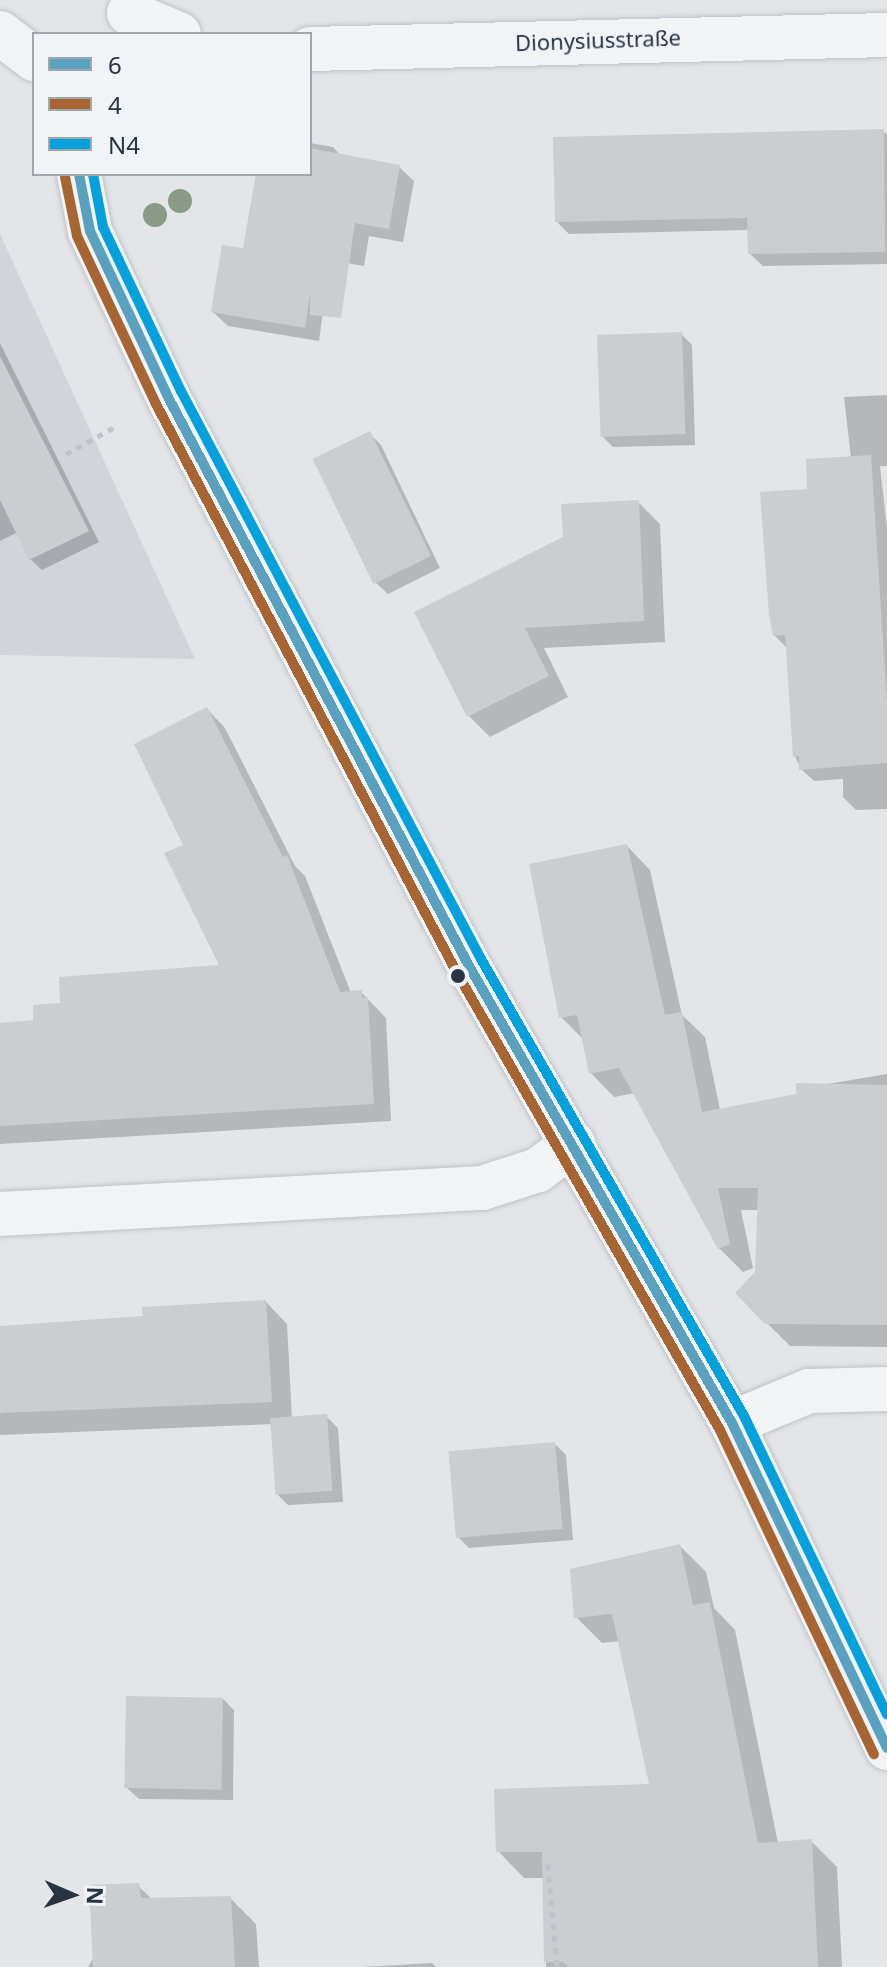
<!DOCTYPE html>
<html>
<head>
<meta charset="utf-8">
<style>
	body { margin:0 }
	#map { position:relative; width:887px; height:1967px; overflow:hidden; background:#e3e5e8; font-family:"Noto Sans",sans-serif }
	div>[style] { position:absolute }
	.built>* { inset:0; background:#d1d5db }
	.shadow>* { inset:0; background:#0003 }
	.building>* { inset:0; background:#cbcdd0; transform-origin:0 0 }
	.path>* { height:5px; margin-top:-2.5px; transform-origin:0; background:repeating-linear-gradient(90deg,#c2c3c8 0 6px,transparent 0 12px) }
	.roads { filter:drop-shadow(0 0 2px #c1c3c6) drop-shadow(0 0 2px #c1c3c6) }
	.minor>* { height:44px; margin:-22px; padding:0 22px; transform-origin:22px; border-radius:22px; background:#f2f3f5 }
	.bus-1>* { height:10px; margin:-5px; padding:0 5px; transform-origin:5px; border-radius:5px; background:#5aa1c0 }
	.bus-2>* { height:10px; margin:-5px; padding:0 5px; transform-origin:5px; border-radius:5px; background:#a76534 }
	.bus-3>* { height:10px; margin:-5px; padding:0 5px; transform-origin:5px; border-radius:5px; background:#04a1dd }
	.trees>* { width:24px; height:24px; margin:-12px; border-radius:50%; background:#899b86 }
	.dots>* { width:22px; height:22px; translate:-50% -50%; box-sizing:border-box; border:4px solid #f1f4f7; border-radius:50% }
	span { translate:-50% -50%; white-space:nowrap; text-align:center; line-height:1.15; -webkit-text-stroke:6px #f1f4f7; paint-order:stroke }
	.street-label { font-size:22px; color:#293342 }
	.legend { position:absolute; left:32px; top:32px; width:280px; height:144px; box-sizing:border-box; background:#f1f4f7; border:2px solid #a1a7af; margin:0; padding:10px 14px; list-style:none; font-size:24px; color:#293342 }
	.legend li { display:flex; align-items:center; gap:16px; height:40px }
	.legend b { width:40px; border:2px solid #a1a7af }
	.north { position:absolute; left:32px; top:1855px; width:80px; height:80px; -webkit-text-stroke:6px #f1f4f7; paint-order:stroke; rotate:92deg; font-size:22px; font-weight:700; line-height:32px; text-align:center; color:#293342 }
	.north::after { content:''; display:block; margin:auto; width:28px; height:36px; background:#293342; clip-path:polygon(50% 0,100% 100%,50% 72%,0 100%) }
</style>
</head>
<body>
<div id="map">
	<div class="built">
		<i style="clip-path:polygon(0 234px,195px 659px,0 655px)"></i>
	</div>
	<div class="shadow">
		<i style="clip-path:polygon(883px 131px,887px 135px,887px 264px,763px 266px,750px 254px,749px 230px,569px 234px,557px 222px)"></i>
		<i style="clip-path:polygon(310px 143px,333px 147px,341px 156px,399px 167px,414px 181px,403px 242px,369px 236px,364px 266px,330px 260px,319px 341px,228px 326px,213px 312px,244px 251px,258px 174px,310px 174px)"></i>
		<i style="clip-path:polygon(681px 334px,692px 345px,695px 445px,613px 447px,602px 436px)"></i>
		<i style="clip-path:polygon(0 343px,99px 542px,42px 570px,30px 559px,18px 532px,0 541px)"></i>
		<i style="clip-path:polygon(887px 395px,887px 466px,880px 466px,887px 529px,887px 809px,856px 810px,843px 797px,843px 779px,814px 781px,801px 769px,795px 756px,787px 648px,774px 635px,809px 491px,851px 458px,844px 397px)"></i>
		<i style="clip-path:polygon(370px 434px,381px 445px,440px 568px,388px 594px,376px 583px)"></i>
		<i style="clip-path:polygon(638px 502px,660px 524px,665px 642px,544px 648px,568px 697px,490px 737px,469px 716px,417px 613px)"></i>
		<i style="clip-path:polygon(207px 709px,225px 728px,295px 866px,305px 876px,351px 993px,361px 992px,386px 1018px,391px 1121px,0 1144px,0 1025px,35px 1022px,62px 1005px,222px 967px,186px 846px)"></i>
		<i style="clip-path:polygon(627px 846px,650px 870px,682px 1015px,705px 1037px,720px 1110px,798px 1095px,798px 1089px,887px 1074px,887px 1347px,790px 1346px,766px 1322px,755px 1278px,759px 1210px,741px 1210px,753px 1268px,743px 1272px,719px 1248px,635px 1093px,614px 1097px,591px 1073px,584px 1040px,561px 1017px)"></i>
		<i style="clip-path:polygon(266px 1302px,287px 1324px,292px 1419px,327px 1417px,338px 1428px,343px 1502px,288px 1505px,277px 1494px,272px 1424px,0 1435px,0 1328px,145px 1318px)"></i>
		<i style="clip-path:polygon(555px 1444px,566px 1455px,573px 1540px,469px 1548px,458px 1537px)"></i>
		<i style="clip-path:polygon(680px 1546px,706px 1572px,714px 1608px,735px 1630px,778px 1843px,811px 1841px,837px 1867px,842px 1967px,546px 1967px,545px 1878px,524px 1878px,498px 1851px,651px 1786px,620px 1641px,602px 1643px,576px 1617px)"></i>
		<i style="clip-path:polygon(223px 1699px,234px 1710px,233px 1800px,139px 1799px,127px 1788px)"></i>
		<i style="clip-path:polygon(138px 1886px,152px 1899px,230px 1898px,256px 1924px,259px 1967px,88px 1967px)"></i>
		<i style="clip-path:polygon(432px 1963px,436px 1967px,363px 1967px)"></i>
	</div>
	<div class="building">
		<i style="clip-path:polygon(884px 129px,885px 252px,748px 254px,747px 218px,555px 222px,553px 137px)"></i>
		<i style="clip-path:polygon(310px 148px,400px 165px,389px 229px,355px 223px,341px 318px,310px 315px,310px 294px,305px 328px,211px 312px,222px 245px,243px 248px,256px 174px,310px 174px)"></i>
		<i style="left:682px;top:332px;width:102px;height:85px;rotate:88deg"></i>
		<i style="clip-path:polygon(0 356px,89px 531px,29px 560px,0 500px)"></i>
		<i style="left:370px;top:431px;width:139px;height:64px;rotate:64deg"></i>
		<i style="clip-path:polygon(871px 455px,887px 702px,887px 763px,799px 770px,799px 756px,793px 757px,785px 635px,773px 636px,769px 615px,760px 492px,807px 489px,806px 459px)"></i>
		<i style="clip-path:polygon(639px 500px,644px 621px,525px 628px,549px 676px,467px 717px,414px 612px,563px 537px,561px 504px)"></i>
		<i style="clip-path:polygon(207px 707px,283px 857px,287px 855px,340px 992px,362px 990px,362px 998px,368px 997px,374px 1104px,0 1126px,0 1023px,33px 1020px,33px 1005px,60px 1003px,59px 977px,219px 965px,164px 853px,183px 845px,134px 744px)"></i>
		<i style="clip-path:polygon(627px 844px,665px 1015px,682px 1012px,702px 1112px,796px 1094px,796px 1083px,887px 1085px,887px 1325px,765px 1324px,735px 1293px,755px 1272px,758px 1188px,718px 1188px,730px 1244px,718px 1249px,619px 1068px,589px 1074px,577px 1015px,559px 1018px,529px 864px)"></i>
		<i style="clip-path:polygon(266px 1300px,272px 1402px,0 1413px,0 1326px,143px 1316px,142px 1307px)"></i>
		<i style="left:327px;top:1414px;width:77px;height:57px;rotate:86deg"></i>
		<i style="left:555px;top:1442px;width:87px;height:107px;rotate:85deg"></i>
		<i style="clip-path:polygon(680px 1544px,693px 1605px,710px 1602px,758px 1843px,812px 1839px,818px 1967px,568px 1967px,563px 1962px,544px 1962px,542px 1852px,496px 1852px,494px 1789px,649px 1784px,612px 1614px,574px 1618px,570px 1569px)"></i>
		<i style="left:126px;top:1696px;width:97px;height:92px;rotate:1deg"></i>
		<i style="clip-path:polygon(139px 1883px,141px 1898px,231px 1896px,235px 1967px,93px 1967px,89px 1885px)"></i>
	</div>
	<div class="path">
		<i style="left:66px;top:454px;width:60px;rotate:-29.1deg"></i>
		<i style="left:548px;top:1864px;width:103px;rotate:85deg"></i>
	</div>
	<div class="roads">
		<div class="minor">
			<i style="left:129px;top:13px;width:54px;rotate:22.8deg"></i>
			<i style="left:0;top:33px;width:43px;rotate:37.4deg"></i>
			<i style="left:310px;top:49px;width:577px;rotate:-1.39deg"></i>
			<i style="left:79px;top:174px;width:58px;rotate:79.1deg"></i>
			<i style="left:90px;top:231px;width:183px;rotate:64.8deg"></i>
			<i style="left:168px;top:397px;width:644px;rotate:62.12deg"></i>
			<i style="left:469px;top:966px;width:527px;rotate:60.08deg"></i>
			<i style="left:732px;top:1423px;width:360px;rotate:64.5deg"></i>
			<i style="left:0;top:1214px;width:483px;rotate:-3.1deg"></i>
			<i style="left:482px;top:1188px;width:59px;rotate:-17.8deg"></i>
			<i style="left:538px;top:1170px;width:44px;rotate:-36.6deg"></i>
			<i style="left:732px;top:1423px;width:83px;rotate:-22.6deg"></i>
			<i style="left:809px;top:1391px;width:78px;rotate:-1.5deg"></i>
		</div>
	</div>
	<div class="bus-1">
		<i style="left:79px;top:174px;width:58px;rotate:79.1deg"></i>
		<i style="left:90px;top:231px;width:183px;rotate:64.8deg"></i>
		<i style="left:168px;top:397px;width:644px;rotate:62.12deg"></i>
		<i style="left:469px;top:966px;width:527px;rotate:60.08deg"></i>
		<i style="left:732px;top:1423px;width:360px;rotate:64.5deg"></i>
	</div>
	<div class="bus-2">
		<i style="left:65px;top:177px;width:60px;rotate:78.5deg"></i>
		<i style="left:77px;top:236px;width:186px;rotate:64.8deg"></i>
		<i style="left:156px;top:404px;width:644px;rotate:62.12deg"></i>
		<i style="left:457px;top:973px;width:527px;rotate:60.08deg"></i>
		<i style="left:720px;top:1430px;width:359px;rotate:64.6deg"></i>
	</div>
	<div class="bus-3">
		<i style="left:93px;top:174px;width:54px;rotate:79.3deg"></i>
		<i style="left:103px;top:227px;width:182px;rotate:64.6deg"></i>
		<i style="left:181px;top:391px;width:642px;rotate:62.16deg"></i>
		<i style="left:481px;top:959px;width:527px;rotate:60.08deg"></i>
		<i style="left:744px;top:1416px;width:331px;rotate:64.4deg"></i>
	</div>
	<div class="trees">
		<i style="left:180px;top:201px"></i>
		<i style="left:155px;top:215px"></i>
	</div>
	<div class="dots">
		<i style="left:458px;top:976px;background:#293342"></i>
	</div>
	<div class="street-label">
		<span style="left:598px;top:40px;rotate:-2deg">Dionysiusstraße</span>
	</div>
	<ul class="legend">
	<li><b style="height:10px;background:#5aa1c0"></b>6</li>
	<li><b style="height:10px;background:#a76534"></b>4</li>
	<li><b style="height:10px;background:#04a1dd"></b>N4</li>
	</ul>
	<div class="north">N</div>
</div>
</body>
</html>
